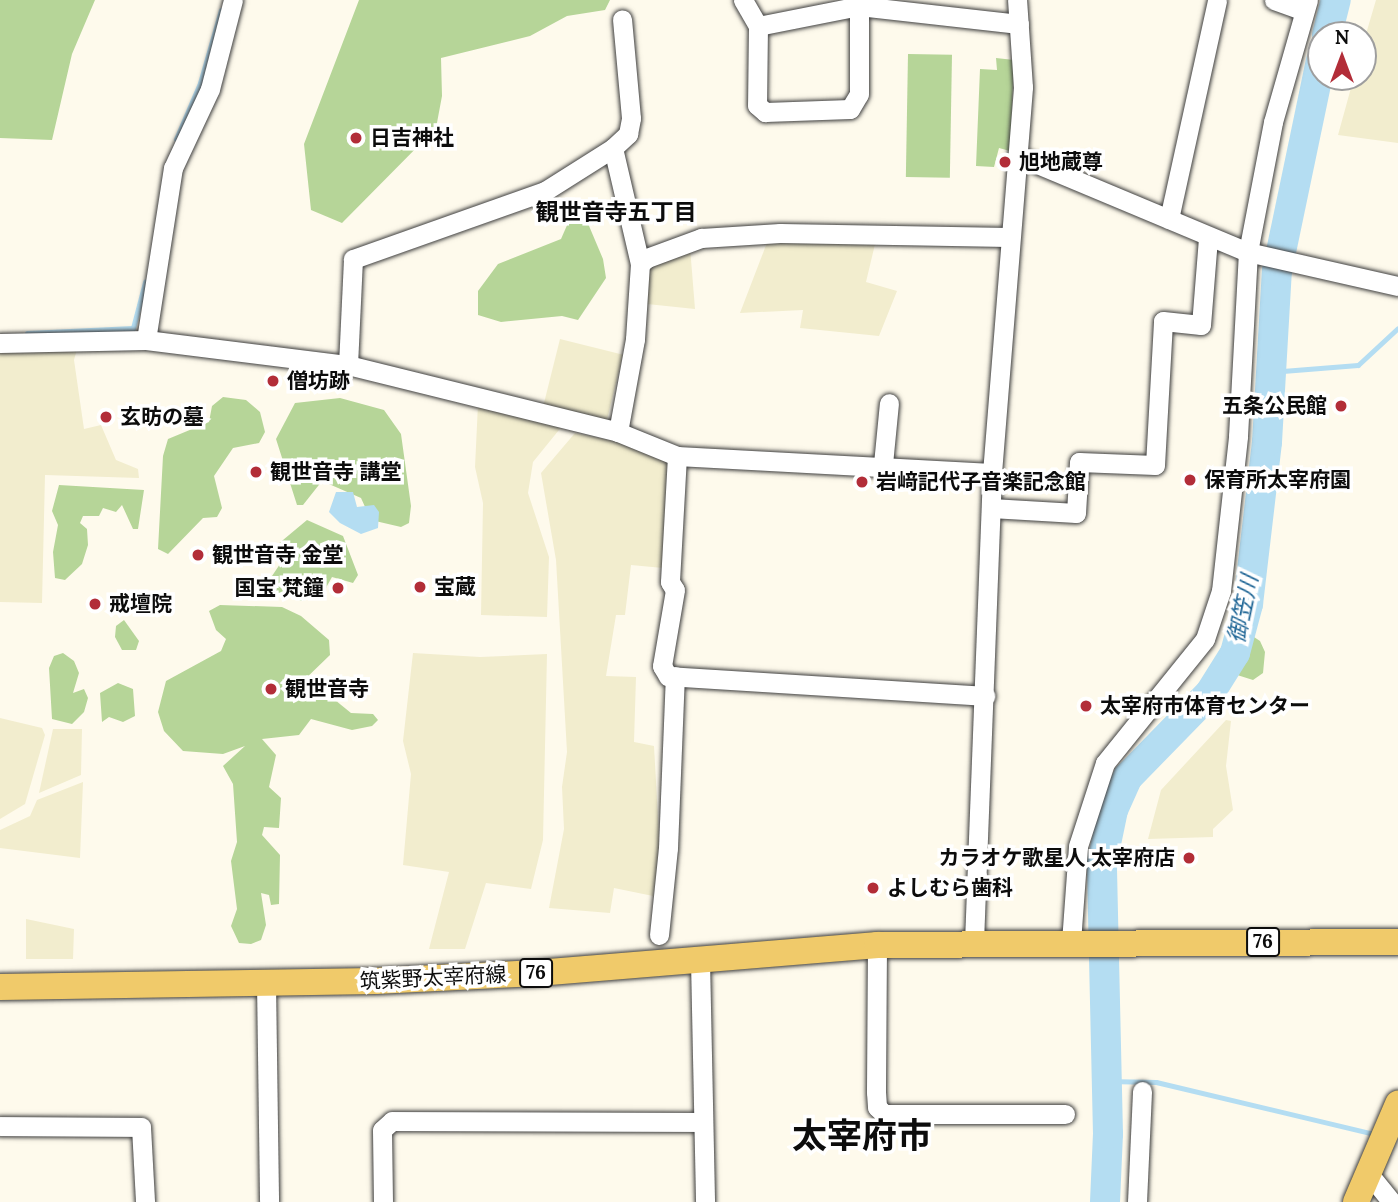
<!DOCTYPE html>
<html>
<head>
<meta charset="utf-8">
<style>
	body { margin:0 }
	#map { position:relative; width:1398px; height:1202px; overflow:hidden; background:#fefaec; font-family:Lora,"Noto Sans JP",serif }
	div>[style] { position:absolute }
	.farmland>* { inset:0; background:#f2edce; transform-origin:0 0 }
	.forest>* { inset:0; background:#b6d598; transform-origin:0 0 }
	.water>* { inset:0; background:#b4ddf2 }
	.stream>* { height:5px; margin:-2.5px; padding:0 2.5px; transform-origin:2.5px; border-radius:2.5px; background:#b4ddf2 }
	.river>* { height:30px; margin:-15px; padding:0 15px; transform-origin:15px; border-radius:15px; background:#b4ddf2 }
	.roads { filter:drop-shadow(0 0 2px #3f3f3f) drop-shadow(0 0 2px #3f3f3f) }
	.minor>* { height:19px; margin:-9.5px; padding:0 9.5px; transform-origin:9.5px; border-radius:9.5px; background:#fff }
	.major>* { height:26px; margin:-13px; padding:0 13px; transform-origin:13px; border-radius:13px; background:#f0ca6a }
	.dots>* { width:19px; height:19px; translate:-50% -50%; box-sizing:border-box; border:4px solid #fff; border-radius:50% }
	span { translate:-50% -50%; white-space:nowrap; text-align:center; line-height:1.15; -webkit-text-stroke:7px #fff; paint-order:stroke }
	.shield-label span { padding:2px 5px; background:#fff; border:2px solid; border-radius:5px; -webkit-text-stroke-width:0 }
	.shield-label { font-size:19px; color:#0c0c0c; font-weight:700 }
	.poi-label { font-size:21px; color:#0c0c0c; font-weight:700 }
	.left { translate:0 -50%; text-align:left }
	.right { translate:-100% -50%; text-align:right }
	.street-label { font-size:21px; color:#0c0c0c }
	.neighbourhood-label { font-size:23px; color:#0c0c0c; font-weight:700 }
	.water-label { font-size:23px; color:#1e6595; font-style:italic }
	.town-label { font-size:35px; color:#0c0c0c; font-weight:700 }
	.north { position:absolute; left:1307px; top:21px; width:70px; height:70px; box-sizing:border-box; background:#fff; border:2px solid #9e9e9e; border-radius:50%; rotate:0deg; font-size:19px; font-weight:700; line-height:28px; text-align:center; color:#0c0c0c }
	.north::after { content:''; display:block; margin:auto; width:24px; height:32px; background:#b22d38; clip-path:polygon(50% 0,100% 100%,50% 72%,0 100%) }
</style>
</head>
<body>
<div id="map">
	<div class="farmland">
		<i style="clip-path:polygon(1376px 0,1398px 0,1398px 143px,1338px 135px,1354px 77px,1363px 77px,1363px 44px)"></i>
		<i style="clip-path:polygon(768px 240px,876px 240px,866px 282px,897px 291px,879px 336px,800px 328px,803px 310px,740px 313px)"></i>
		<i style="clip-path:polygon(690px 247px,695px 309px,647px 304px,646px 269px)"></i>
		<i style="left:560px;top:339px;width:65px;height:67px;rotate:14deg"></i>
		<i style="clip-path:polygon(77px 349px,74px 360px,84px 429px,101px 425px,116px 460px,138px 469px,139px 478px,45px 475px,42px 603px,0 602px,0 352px)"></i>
		<i style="clip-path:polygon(478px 404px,563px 425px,533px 462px,528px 493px,549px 557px,547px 617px,481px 615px,483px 503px,475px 467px)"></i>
		<i style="clip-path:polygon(575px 433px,643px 447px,667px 461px,663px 568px,631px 565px,625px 615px,616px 615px,606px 676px,636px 677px,634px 742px,654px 746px,660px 853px,653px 896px,614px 888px,610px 913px,549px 908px,564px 829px,562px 787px,567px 752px,556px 560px,541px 473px)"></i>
		<i style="clip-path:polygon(413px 653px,480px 657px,547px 654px,543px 840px,531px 889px,486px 883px,465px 949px,429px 949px,449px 872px,403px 865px,411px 774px,403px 741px)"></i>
		<i style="clip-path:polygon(0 718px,42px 728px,45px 735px,25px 804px,0 819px)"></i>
		<i style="clip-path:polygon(1226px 720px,1231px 721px,1226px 766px,1233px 810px,1213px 829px,1213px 837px,1148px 839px,1161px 790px)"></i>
		<i style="clip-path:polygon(53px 729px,82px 729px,81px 775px,39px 793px)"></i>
		<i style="clip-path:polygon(83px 782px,80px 858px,0 848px,0 830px,30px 816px,37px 800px)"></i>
		<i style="clip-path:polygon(26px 919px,74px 929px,73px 959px,26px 959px)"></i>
	</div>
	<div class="forest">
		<i style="clip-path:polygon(0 0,95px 0,72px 54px,52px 140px,0 138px)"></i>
		<i style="clip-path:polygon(359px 0,610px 0,605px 10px,567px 16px,530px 36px,441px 58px,442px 96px,436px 128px,342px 223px,311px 210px,304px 144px)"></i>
		<i style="left:908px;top:54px;width:44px;height:123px;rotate:1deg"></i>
		<i style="clip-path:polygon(996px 58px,1014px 60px,1010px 151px,999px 148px,994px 167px,976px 166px,980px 69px,997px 70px)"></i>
		<i style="clip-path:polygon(584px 214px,603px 259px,606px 278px,578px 320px,562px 316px,501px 322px,478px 315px,478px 291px,498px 264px,561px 239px,568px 223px)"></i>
		<i style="clip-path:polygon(223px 397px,246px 400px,260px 412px,265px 432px,259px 443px,233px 448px,214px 476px,222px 508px,217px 517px,203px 518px,168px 554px,158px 549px,163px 456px,168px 439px,209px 422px,212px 406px)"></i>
		<i style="clip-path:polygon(340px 398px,384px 410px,401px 434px,411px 506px,409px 523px,401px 527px,371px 520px,361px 498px,322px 481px,303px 505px,297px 505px,276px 439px,295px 403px)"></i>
		<i style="clip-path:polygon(59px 485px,144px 490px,138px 529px,133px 529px,122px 505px,116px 512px,103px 508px,99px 516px,83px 516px,80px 523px,87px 529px,88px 545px,82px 564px,65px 580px,55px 578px,53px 552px,58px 525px,52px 511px)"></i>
		<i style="clip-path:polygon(307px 520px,343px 536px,358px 575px,353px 583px,332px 577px,323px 593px,302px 601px,273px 591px,270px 579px,280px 564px,277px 545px)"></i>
		<i style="clip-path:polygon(220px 605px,282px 607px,301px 616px,329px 640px,330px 655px,300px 684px,300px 692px,317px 700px,335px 700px,351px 713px,373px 714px,378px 720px,372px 726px,352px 730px,311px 719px,299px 735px,262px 739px,276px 755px,269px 787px,281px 798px,279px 828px,264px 827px,262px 835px,280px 855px,279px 904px,271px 905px,269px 895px,261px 893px,266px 925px,261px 940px,251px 944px,239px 943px,231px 926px,237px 909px,231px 861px,237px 842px,233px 784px,223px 766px,245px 746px,223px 754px,183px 751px,164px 731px,158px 712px,166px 681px,221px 651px,226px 639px,216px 630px,209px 611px)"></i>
		<i style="clip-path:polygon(124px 620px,139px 641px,136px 650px,122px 650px,115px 637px,116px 626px)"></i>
		<i style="clip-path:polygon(1245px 631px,1260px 641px,1265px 652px,1263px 673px,1253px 680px,1234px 674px,1226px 662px,1227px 653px,1240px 648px)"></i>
		<i style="clip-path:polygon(63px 653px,74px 661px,79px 673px,73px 693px,84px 689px,88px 698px,84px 712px,72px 724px,52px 719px,49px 668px,54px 656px)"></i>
		<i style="clip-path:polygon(118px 683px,133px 689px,135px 716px,123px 722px,109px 717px,102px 722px,100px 693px)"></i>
	</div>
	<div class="water">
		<i style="clip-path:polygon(336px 492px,353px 492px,357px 507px,374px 505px,379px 512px,378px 528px,361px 534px,340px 523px,329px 512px)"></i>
	</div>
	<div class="stream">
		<i style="left:176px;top:139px;width:61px;rotate:-66.8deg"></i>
		<i style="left:200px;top:83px;width:76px;rotate:-74deg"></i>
		<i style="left:27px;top:333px;width:106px;rotate:-2.7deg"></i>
		<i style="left:133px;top:328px;width:48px;rotate:-75.4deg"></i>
		<i style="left:1270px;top:372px;width:88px;rotate:-4.5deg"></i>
		<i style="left:1358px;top:365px;width:54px;rotate:-42.8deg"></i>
		<i style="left:1107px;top:1081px;width:49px;rotate:1.2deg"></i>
		<i style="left:1156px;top:1082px;width:228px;rotate:13.4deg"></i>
	</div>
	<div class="river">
		<i style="left:1327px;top:35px;width:36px;rotate:-76deg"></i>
		<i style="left:1105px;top:1202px;width:68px;rotate:-87.5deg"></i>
		<i style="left:1108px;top:1134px;width:271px;rotate:-91.3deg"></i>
		<i style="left:1102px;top:863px;width:54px;rotate:-78.3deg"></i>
		<i style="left:1113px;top:810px;width:36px;rotate:-66deg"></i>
		<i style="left:1128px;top:777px;width:117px;rotate:-45.7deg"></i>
		<i style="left:1210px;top:693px;width:47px;rotate:-58deg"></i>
		<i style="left:1235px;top:653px;width:51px;rotate:-75.1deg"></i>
		<i style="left:1248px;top:604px;width:163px;rotate:-83.3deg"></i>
		<i style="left:1267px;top:442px;width:171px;rotate:-86.7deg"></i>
		<i style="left:1277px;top:271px;width:215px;rotate:-78.2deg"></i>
	</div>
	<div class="roads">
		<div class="minor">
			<i style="left:743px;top:0;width:30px;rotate:60deg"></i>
			<i style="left:758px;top:26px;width:103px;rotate:-11.2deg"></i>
			<i style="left:859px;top:6px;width:161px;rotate:6.4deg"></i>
			<i style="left:1274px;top:0;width:32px;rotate:20deg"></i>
			<i style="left:758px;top:26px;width:79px;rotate:90.7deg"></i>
			<i style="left:757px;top:105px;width:11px;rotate:41deg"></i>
			<i style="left:765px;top:112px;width:85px;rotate:-2deg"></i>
			<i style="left:850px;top:109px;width:17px;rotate:-59deg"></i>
			<i style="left:859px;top:94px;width:88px;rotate:-90deg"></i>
			<i style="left:613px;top:148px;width:21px;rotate:-43deg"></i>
			<i style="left:628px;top:134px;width:16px;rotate:-79deg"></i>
			<i style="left:631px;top:118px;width:99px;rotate:-95.2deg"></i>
			<i style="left:1018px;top:156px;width:249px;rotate:22.7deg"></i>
			<i style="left:1248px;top:252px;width:154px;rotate:12.8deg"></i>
			<i style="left:1169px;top:219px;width:224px;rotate:-77.6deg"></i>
			<i style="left:146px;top:340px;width:174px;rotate:-81.1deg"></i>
			<i style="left:173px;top:168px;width:87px;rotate:-64.9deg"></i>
			<i style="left:210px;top:89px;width:92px;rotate:-75.5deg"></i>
			<i style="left:0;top:343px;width:146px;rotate:-1.2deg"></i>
			<i style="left:146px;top:340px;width:204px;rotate:7.1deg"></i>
			<i style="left:348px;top:365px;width:278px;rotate:13.9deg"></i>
			<i style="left:618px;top:432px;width:64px;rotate:22.1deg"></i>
			<i style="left:677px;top:456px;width:315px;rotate:3.1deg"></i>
			<i style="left:348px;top:365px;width:106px;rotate:-87.3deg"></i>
			<i style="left:353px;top:259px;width:204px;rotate:-19.5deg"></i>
			<i style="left:545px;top:191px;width:80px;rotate:-32.3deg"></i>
			<i style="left:613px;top:148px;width:119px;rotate:76.9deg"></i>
			<i style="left:618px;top:432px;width:95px;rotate:-79.6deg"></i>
			<i style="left:635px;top:339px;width:75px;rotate:-86.2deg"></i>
			<i style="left:640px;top:264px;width:9px;rotate:-41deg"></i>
			<i style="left:647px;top:258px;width:58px;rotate:-20.3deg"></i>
			<i style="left:701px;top:238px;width:79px;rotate:-3.6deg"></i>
			<i style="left:780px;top:233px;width:228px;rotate:1deg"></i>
			<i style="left:677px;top:456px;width:126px;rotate:93.2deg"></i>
			<i style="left:670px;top:582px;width:9px;rotate:58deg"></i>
			<i style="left:675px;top:590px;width:77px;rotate:99.7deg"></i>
			<i style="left:662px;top:666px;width:12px;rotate:59deg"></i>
			<i style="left:668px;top:676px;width:318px;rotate:3.6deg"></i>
			<i style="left:883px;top:464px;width:61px;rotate:-84.4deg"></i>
			<i style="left:991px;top:508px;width:85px;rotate:3.4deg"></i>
			<i style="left:1076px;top:513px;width:51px;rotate:-86.6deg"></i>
			<i style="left:1079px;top:462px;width:76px;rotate:2.3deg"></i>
			<i style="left:1155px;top:465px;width:144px;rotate:-86.8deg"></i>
			<i style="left:1163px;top:321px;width:38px;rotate:6deg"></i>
			<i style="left:1201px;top:325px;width:87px;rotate:-85.4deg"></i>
			<i style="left:659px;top:935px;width:87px;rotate:-84.1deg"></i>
			<i style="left:668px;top:848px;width:172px;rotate:-87.7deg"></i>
			<i style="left:974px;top:942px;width:469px;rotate:-87.8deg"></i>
			<i style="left:992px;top:473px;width:387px;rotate:-85.4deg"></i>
			<i style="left:1023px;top:87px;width:87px;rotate:-93.9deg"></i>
			<i style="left:1071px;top:942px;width:96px;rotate:-85.8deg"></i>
			<i style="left:1078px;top:846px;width:87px;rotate:-72deg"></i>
			<i style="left:1105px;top:763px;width:159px;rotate:-51.1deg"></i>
			<i style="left:1205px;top:639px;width:51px;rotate:-71.6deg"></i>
			<i style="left:1221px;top:591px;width:156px;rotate:-83.7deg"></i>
			<i style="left:1238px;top:436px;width:184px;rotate:-86.9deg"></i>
			<i style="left:1248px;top:252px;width:132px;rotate:-79.1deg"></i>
			<i style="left:1273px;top:122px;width:127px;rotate:-74deg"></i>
			<i style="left:877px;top:945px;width:147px;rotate:90.4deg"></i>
			<i style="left:876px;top:1092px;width:15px;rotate:86deg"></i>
			<i style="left:877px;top:1107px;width:10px;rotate:45deg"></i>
			<i style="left:884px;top:1114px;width:181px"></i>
			<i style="left:700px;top:960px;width:242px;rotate:88.8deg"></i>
			<i style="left:266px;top:982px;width:220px;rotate:89.2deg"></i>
			<i style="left:0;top:1126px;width:141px;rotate:0.4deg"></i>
			<i style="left:141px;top:1127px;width:75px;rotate:86.9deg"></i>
			<i style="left:1361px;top:1184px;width:13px;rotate:-51deg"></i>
			<i style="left:1369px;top:1174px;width:36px;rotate:51deg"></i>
			<i style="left:383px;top:1202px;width:72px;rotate:-90.8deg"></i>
			<i style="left:382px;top:1130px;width:13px;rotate:-42deg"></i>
			<i style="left:392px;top:1121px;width:310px;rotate:0.2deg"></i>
			<i style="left:1137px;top:1202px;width:111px;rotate:-87.4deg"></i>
		</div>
		<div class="major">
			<i style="left:0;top:987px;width:375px;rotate:-0.9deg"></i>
			<i style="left:375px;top:981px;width:163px;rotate:-2.8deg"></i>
			<i style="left:538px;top:973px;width:340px;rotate:-4.7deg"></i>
			<i style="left:877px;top:945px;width:521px;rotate:-0.33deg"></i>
			<i style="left:1356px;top:1202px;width:107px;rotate:-66.8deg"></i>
		</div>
	</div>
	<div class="dots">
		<i style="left:356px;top:138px;background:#b22d38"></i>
		<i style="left:1005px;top:162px;background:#b22d38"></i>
		<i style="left:273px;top:381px;background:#b22d38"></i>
		<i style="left:1341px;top:406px;background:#b22d38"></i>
		<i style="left:106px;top:417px;background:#b22d38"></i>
		<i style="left:256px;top:472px;background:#b22d38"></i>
		<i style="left:1190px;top:480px;background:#b22d38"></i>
		<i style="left:862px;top:482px;background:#b22d38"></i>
		<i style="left:198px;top:555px;background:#b22d38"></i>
		<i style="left:420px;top:587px;background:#b22d38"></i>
		<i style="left:338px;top:588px;background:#b22d38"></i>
		<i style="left:95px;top:604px;background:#b22d38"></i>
		<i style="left:271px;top:689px;background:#b22d38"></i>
		<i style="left:1086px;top:706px;background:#b22d38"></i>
		<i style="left:1189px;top:858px;background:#b22d38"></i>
		<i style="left:873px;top:888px;background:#b22d38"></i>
	</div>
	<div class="shield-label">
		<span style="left:1263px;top:942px">76</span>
		<span style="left:536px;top:973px">76</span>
	</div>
	<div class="poi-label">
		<span class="left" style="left:370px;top:138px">日吉神社</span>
		<span class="left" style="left:1019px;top:162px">旭地蔵尊</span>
		<span class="left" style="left:287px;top:381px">僧坊跡</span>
		<span class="right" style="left:1327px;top:406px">五条公民館</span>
		<span class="left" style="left:120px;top:417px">玄昉の墓</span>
		<span class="left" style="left:270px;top:472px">観世音寺 講堂</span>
		<span class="left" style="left:1204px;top:480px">保育所太宰府園</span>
		<span class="left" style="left:876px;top:482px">岩﨑記代子音楽記念館</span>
		<span class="left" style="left:212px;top:555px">観世音寺 金堂</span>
		<span class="left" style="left:434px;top:587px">宝蔵</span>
		<span class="right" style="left:324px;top:588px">国宝 梵鐘</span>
		<span class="left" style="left:109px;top:604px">戒壇院</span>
		<span class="left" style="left:285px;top:689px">観世音寺</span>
		<span class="left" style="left:1100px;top:706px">太宰府市体育センター</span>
		<span class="right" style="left:1175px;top:858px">カラオケ歌星人 太宰府店</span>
		<span class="left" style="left:887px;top:888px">よしむら歯科</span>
	</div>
	<div class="street-label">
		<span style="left:433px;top:978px;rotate:-3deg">筑紫野太宰府線</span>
	</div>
	<div class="neighbourhood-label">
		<span style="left:616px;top:212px">観世音寺五丁目</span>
	</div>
	<div class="water-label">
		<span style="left:1243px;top:609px;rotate:-78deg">御笠川</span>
	</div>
	<div class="town-label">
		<span style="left:862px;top:1136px">太宰府市</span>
	</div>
	<div class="north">N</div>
</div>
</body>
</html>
